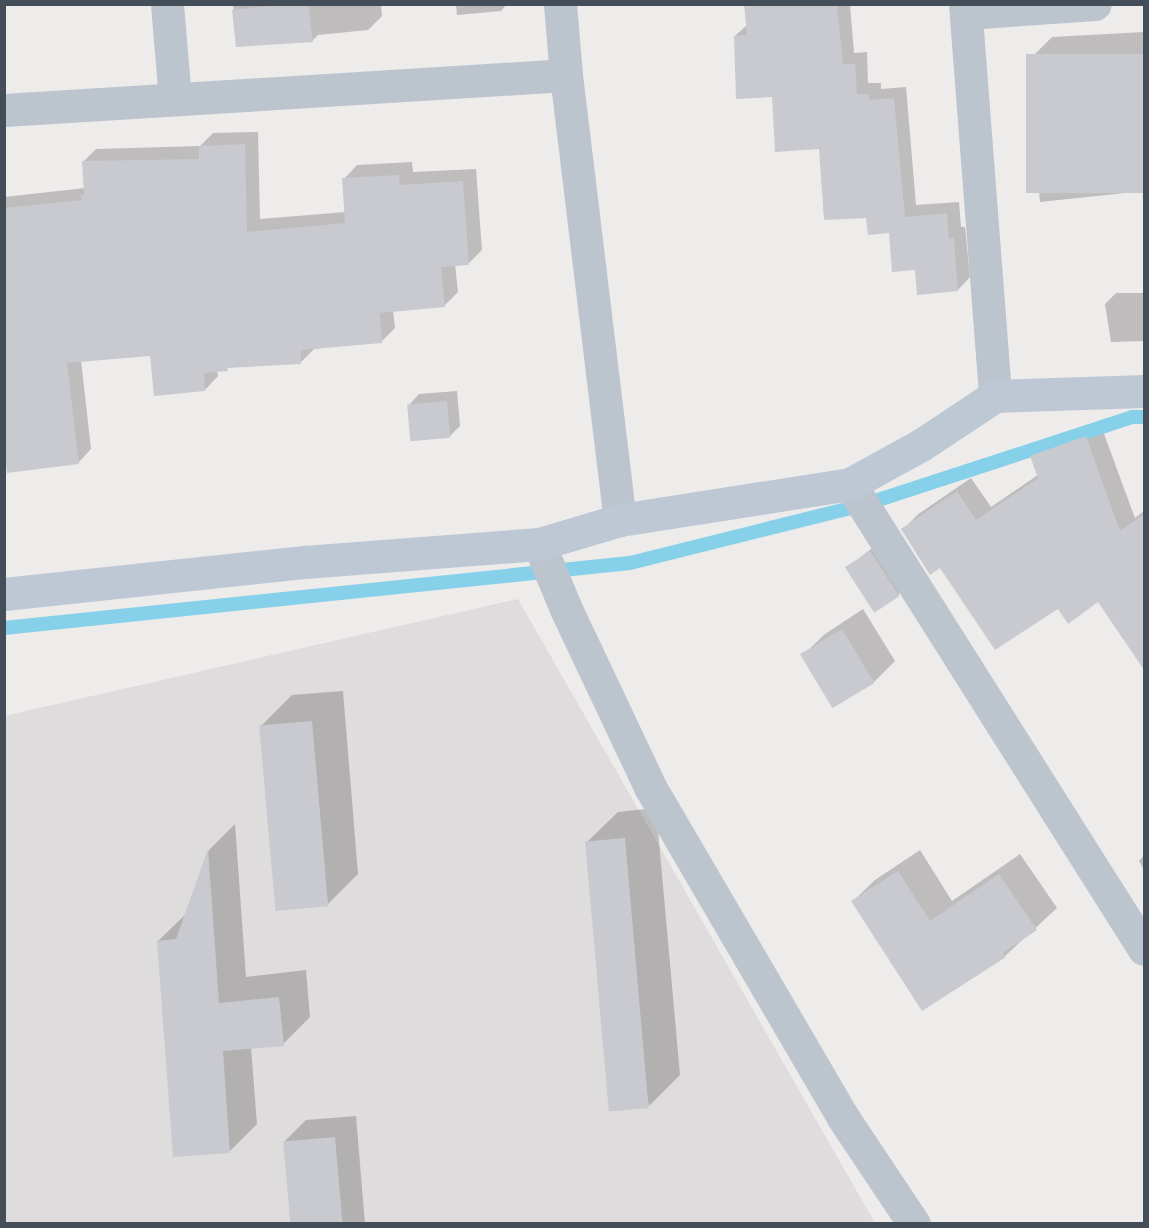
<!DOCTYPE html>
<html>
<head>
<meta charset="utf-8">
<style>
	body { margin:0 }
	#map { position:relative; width:1149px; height:1228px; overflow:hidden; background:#eeebeb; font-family:Commissioner,sans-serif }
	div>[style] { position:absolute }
	.education>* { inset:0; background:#dfdcdd }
	.shadow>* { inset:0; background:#0003 }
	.stream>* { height:14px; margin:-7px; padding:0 7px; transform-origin:7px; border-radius:7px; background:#86d1e9 }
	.building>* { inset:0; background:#c8cad0; transform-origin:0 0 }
	.minor>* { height:33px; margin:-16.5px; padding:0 16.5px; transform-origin:16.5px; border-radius:16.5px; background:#bcc5ce }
	.secondary>* { height:33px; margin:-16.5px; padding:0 16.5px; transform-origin:16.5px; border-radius:16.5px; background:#bec8d5 }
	span { translate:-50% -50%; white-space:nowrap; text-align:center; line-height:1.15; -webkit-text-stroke:4.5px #fff; paint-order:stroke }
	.frame { position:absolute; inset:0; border:6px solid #444e58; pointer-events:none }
</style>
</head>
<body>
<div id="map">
	<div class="education">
		<i style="clip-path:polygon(518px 599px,875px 1223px,5px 1223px,4px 716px)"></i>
	</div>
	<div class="shadow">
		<i style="clip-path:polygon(233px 4px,381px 4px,382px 16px,368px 30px,318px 35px,312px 41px,237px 46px)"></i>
		<i style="clip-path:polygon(456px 4px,507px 4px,501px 11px,457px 15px)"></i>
		<i style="clip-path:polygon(746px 4px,850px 4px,854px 53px,867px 52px,868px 83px,881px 83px,881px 89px,906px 87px,916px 205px,959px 202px,961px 227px,965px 227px,970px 277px,958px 290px,916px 268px,890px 232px,867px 216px,821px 147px,773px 95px,735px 36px,748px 24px)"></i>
		<i style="clip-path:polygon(1144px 32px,1144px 191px,1040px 202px,1027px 62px,1052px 37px)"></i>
		<i style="clip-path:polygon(258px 132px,260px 219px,346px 212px,344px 179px,357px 165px,412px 162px,413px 172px,476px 169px,482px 250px,469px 263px,455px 264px,458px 292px,444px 306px,393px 310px,395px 328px,382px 341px,314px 349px,301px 362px,230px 366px,217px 370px,218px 376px,205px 390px,152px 354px,81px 360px,91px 449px,78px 463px,4px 433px,4px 197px,85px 188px,83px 162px,96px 149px,200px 146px,213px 133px)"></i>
		<i style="clip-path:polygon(1116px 293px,1144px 293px,1144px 341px,1111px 342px,1105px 304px)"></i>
		<i style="clip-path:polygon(457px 391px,460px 426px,450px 436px,409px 405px,419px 394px)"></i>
		<i style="clip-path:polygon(1100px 423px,1135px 518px,1144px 511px,1144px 608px,1121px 632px,1099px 600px,1058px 607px,940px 566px,903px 530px,917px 515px,971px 478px,991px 507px,1038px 475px,1032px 456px,1046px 442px)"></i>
		<i style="clip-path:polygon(881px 541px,908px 584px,898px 595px,847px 568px)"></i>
		<i style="clip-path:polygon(863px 609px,895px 661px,874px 682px,803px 655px,825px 634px)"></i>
		<i style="clip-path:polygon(343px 691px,358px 874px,327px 905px,261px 726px,292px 695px)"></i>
		<i style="clip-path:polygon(656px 808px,680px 1075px,649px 1106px,587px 842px,618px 812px)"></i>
		<i style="clip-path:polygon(235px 824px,246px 977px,306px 970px,310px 1017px,283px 1044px,251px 1047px,257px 1124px,230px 1151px,158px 941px,186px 914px,209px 850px)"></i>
		<i style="clip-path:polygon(920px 850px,952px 901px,1020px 854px,1057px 908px,1005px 956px,853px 901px,875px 880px)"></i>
		<i style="clip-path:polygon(1144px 855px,1144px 870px,1139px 861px)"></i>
		<i style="clip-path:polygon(356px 1116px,365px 1224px,292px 1224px,285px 1141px,306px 1120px)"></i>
	</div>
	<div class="stream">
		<i style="left:4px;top:628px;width:629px;rotate:-5.93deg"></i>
		<i style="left:630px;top:563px;width:240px;rotate:-14deg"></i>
		<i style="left:863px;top:505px;width:283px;rotate:-18.1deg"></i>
		<i style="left:1132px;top:417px;width:12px"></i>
	</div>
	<div class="building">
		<i style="clip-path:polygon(288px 4px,308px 4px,313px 42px,236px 47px,232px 10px)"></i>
		<i style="clip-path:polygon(744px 4px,837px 4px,843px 64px,855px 64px,857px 94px,869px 94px,869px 100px,894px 98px,905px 217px,947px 213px,949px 239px,954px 238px,958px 291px,917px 295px,915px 270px,892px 272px,889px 233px,868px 235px,866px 218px,824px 220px,819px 149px,775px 152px,772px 97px,736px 99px,734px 36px,747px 35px)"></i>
		<i style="left:1144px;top:54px;width:139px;height:118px;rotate:90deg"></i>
		<i style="clip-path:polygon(245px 144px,247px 232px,345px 223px,342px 178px,399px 175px,400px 185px,463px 181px,469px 265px,441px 267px,445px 307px,380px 313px,382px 343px,301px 350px,301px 364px,227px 368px,228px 371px,204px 373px,205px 391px,154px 396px,150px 356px,67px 363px,79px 464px,7px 473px,4px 446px,4px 208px,82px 200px,81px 195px,84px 195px,82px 161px,199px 159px,199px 146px)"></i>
		<i style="left:447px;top:401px;width:37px;height:40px;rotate:85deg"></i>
		<i style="clip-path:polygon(1086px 436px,1120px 531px,1144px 514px,1144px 670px,1098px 602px,1068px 624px,1058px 609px,995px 650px,940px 568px,930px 575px,901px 529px,957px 491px,976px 520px,1038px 478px,1030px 456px)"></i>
		<i style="left:870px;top:551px;width:54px;height:30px;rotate:57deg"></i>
		<i style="left:842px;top:629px;width:63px;height:49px;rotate:59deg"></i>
		<i style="left:312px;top:721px;width:186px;height:53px;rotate:85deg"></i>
		<i style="left:625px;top:838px;width:271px;height:40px;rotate:85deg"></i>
		<i style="clip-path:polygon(208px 849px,219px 1003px,279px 997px,284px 1046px,223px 1051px,230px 1153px,173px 1157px,157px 941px,176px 939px)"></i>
		<i style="clip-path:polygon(898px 871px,930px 921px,999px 874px,1037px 930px,1003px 953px,1006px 957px,922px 1011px,851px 901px)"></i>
		<i style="left:335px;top:1137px;width:87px;height:52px;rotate:85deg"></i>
	</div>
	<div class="minor">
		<i style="left:167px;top:4px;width:95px;rotate:85.2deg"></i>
		<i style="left:560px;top:4px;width:71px;rotate:85.2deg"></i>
		<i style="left:566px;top:75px;width:448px;rotate:83.1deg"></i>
		<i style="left:965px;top:4px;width:393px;rotate:85.6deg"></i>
		<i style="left:966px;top:13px;width:129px;rotate:-4deg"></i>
		<i style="left:4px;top:110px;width:563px;rotate:-3.56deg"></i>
		<i style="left:850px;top:484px;width:550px;rotate:57.7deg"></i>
		<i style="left:539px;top:544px;width:70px;rotate:67.4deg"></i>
		<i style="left:566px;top:609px;width:197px;rotate:64.7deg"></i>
		<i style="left:650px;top:787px;width:381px;rotate:59.7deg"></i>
		<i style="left:842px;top:1116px;width:130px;rotate:56.3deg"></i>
	</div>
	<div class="secondary">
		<i style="left:4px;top:594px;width:303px;rotate:-6.1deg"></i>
		<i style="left:305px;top:562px;width:235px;rotate:-4.4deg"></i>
		<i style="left:539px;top:544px;width:84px;rotate:-16.5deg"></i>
		<i style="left:620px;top:520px;width:233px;rotate:-8.9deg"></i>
		<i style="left:850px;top:484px;width:81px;rotate:-28.8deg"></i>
		<i style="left:921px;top:445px;width:89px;rotate:-33.5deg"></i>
		<i style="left:995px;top:396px;width:149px;rotate:-1.9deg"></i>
	</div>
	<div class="frame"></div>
</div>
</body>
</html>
